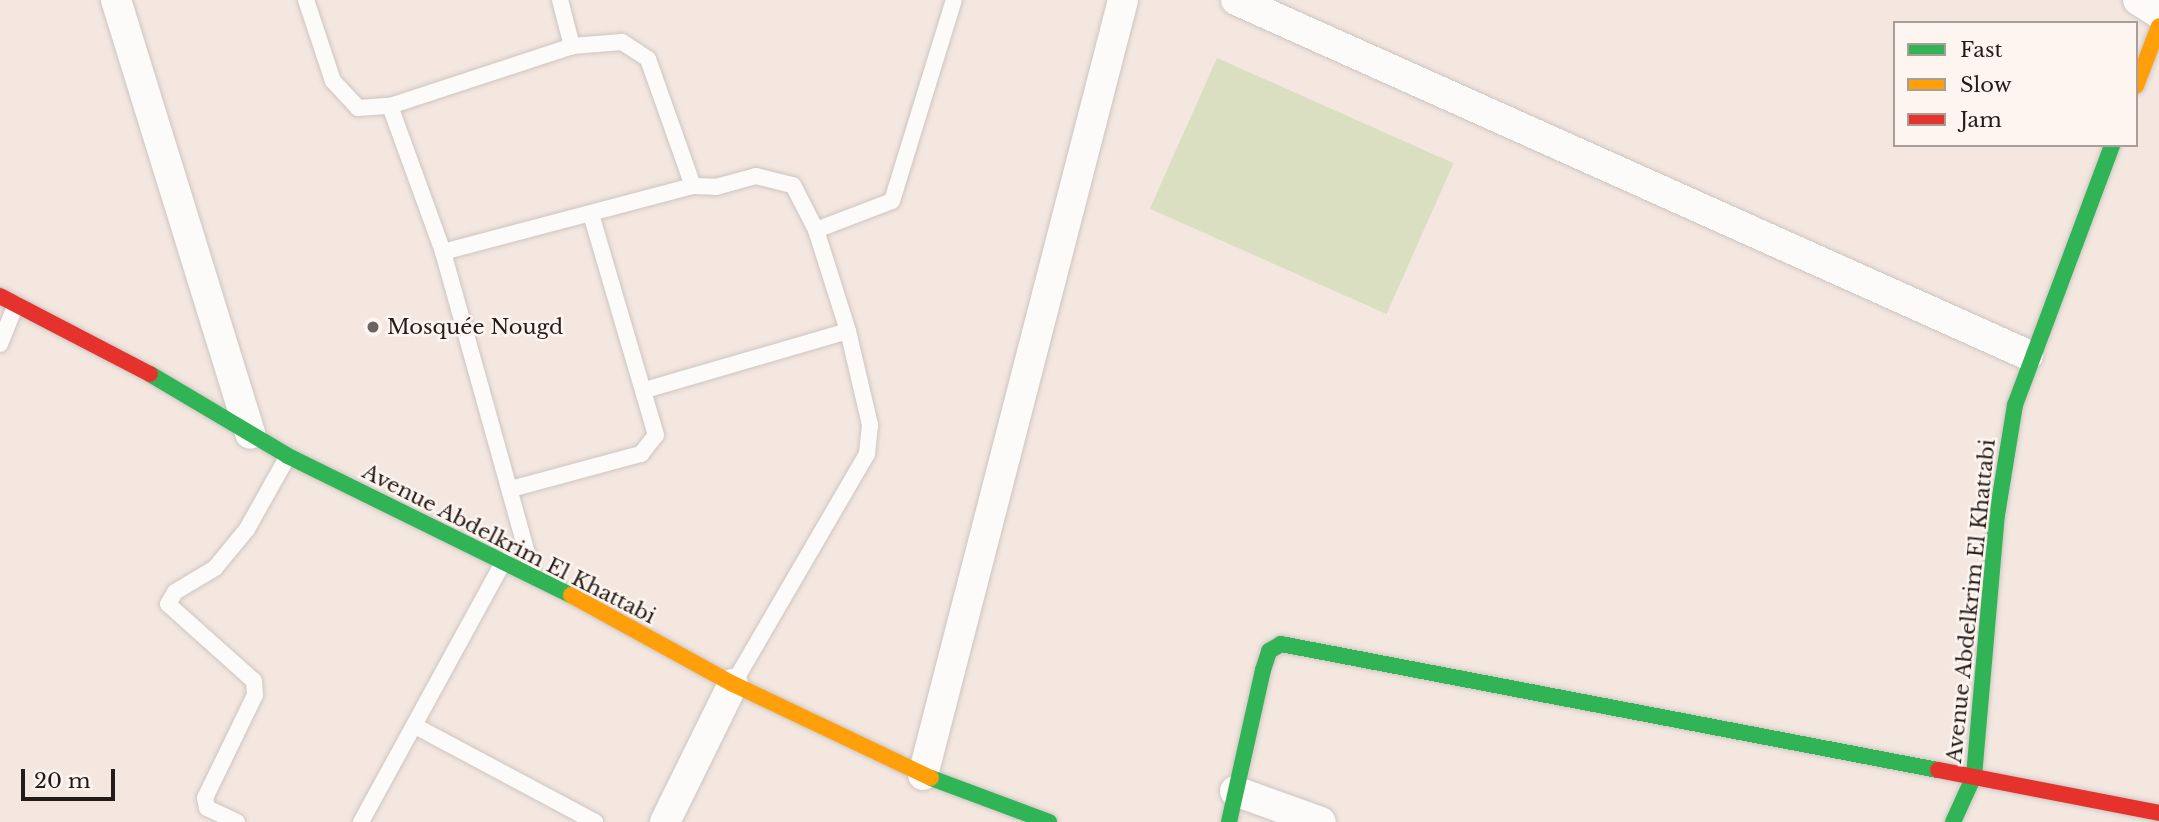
<!DOCTYPE html>
<html>
<head>
<meta charset="utf-8">
<style>
	body { margin:0 }
	#map { position:relative; width:2159px; height:822px; overflow:hidden; background:#f3e7e0; font-family:"Libre Baskerville",serif }
	div>[style] { position:absolute }
	.green>* { inset:0; background:#d9dfc0; transform-origin:0 0 }
	.roads { filter:drop-shadow(0 0 2px #cec5c0) drop-shadow(0 0 2px #cec5c0) }
	.lane>* { height:16px; margin:-8px; padding:0 8px; transform-origin:8px; border-radius:8px; background:#fdfbfa }
	.street>* { height:30px; margin:-15px; padding:0 15px; transform-origin:15px; border-radius:15px; background:#fdfbfa }
	.fast>* { height:16px; margin:-8px; padding:0 8px; transform-origin:8px; border-radius:8px; background:#30b455 }
	.slow>* { height:16px; margin:-8px; padding:0 8px; transform-origin:8px; border-radius:8px; background:#ff9f0a }
	.jam>* { height:16px; margin:-8px; padding:0 8px; transform-origin:8px; border-radius:8px; background:#e5322d }
	.dots>* { width:19px; height:19px; translate:-50% -50%; box-sizing:border-box; border:4px solid #fef5f0; border-radius:50% }
	span { translate:-50% -50%; white-space:nowrap; text-align:center; line-height:1.15; -webkit-text-stroke:5px #fef5f0; paint-order:stroke }
	.poi-label { font-size:21px; color:#241c18 }
	.left { translate:0 -50%; text-align:left }
	.street-label { font-size:21px; color:#241c18 }
	.legend { position:absolute; left:1893px; top:21px; width:245px; height:126px; box-sizing:border-box; background:#fef5f0; border:2px solid #a79e9a; margin:0; padding:9px 12px; list-style:none; font-size:21px; color:#241c18 }
	.legend li { display:flex; align-items:center; gap:14px; height:35px }
	.legend b { width:35px; border:2px solid #a79e9a }
	.scale { position:absolute; left:21px; top:769px; width:94px; height:32px; box-sizing:border-box; border:4px solid #241c18; border-top:0; padding-left:9px; font-size:21px; line-height:24px; white-space:nowrap; color:#241c18; -webkit-text-stroke:5px #fef5f0; paint-order:stroke }
</style>
</head>
<body>
<div id="map">
	<div class="green">
		<i style="left:1217px;top:58px;width:259px;height:165px;rotate:24deg"></i>
	</div>
	<div class="roads">
		<div class="lane">
			<i style="left:306px;top:0;width:85px;rotate:71.6deg"></i>
			<i style="left:333px;top:81px;width:37px;rotate:47deg"></i>
			<i style="left:358px;top:108px;width:32px;rotate:-4deg"></i>
			<i style="left:390px;top:106px;width:192px;rotate:-18.2deg"></i>
			<i style="left:560px;top:0;width:48px;rotate:75.4deg"></i>
			<i style="left:572px;top:46px;width:50px;rotate:-4.6deg"></i>
			<i style="left:622px;top:42px;width:31px;rotate:33deg"></i>
			<i style="left:648px;top:59px;width:135px;rotate:70.5deg"></i>
			<i style="left:693px;top:186px;width:23px;rotate:2deg"></i>
			<i style="left:716px;top:187px;width:41px;rotate:-15.4deg"></i>
			<i style="left:756px;top:176px;width:38px;rotate:14deg"></i>
			<i style="left:793px;top:185px;width:51px;rotate:62.9deg"></i>
			<i style="left:816px;top:230px;width:106px;rotate:72.4deg"></i>
			<i style="left:848px;top:331px;width:97px;rotate:76.8deg"></i>
			<i style="left:870px;top:425px;width:29px;rotate:96deg"></i>
			<i style="left:867px;top:454px;width:266px;rotate:120.2deg"></i>
			<i style="left:390px;top:106px;width:155px;rotate:70deg"></i>
			<i style="left:443px;top:252px;width:328px;rotate:74.4deg"></i>
			<i style="left:816px;top:230px;width:81px;rotate:-20.9deg"></i>
			<i style="left:892px;top:201px;width:210px;rotate:-72.9deg"></i>
			<i style="left:443px;top:252px;width:259px;rotate:-14.8deg"></i>
			<i style="left:0;top:344px;width:43px;rotate:-68.2deg"></i>
			<i style="left:645px;top:390px;width:211px;rotate:-16.2deg"></i>
			<i style="left:511px;top:489px;width:135px;rotate:-15.1deg"></i>
			<i style="left:641px;top:454px;width:24px;rotate:-52deg"></i>
			<i style="left:656px;top:435px;width:230px;rotate:-106.4deg"></i>
			<i style="left:417px;top:727px;width:202px;rotate:28.1deg"></i>
			<i style="left:237px;top:822px;width:33px;rotate:-155deg"></i>
			<i style="left:207px;top:808px;width:10px;rotate:-101deg"></i>
			<i style="left:205px;top:798px;width:114px;rotate:-64.1deg"></i>
			<i style="left:255px;top:695px;width:14px;rotate:-94deg"></i>
			<i style="left:254px;top:681px;width:115px;rotate:-138.2deg"></i>
			<i style="left:168px;top:604px;width:14px;rotate:-60deg"></i>
			<i style="left:175px;top:592px;width:47px;rotate:-31deg"></i>
			<i style="left:215px;top:568px;width:50px;rotate:-50.6deg"></i>
			<i style="left:247px;top:529px;width:84px;rotate:-60.7deg"></i>
			<i style="left:361px;top:822px;width:298px;rotate:-61.3deg"></i>
		</div>
		<div class="street">
			<i style="left:116px;top:0;width:454px;rotate:72.8deg"></i>
			<i style="left:1236px;top:0;width:868px;rotate:24.14deg"></i>
			<i style="left:2138px;top:0;width:25px;rotate:32deg"></i>
			<i style="left:923px;top:775px;width:800px;rotate:-75.53deg"></i>
			<i style="left:1235px;top:791px;width:91px;rotate:19.8deg"></i>
			<i style="left:665px;top:822px;width:154px;rotate:-63.8deg"></i>
		</div>
		<div class="fast">
			<i style="left:150px;top:374px;width:161px;rotate:30.7deg"></i>
			<i style="left:288px;top:456px;width:315px;rotate:26.2deg"></i>
			<i style="left:931px;top:778px;width:126px;rotate:20.4deg"></i>
			<i style="left:1229px;top:822px;width:156px;rotate:-77.4deg"></i>
			<i style="left:1263px;top:670px;width:20px;rotate:-72deg"></i>
			<i style="left:1269px;top:651px;width:14px;rotate:-30deg"></i>
			<i style="left:1281px;top:644px;width:669px;rotate:10.86deg"></i>
			<i style="left:1953px;top:822px;width:51px;rotate:-65.5deg"></i>
			<i style="left:1974px;top:776px;width:262px;rotate:-85deg"></i>
			<i style="left:1997px;top:515px;width:111px;rotate:-80.7deg"></i>
			<i style="left:2015px;top:405px;width:278px;rotate:-69.5deg"></i>
		</div>
		<div class="slow">
			<i style="left:2136px;top:86px;width:64px;rotate:-69deg"></i>
			<i style="left:571px;top:595px;width:185px;rotate:28.8deg"></i>
			<i style="left:733px;top:684px;width:219px;rotate:25.4deg"></i>
		</div>
		<div class="jam">
			<i style="left:0;top:296px;width:169px;rotate:27.5deg"></i>
			<i style="left:1938px;top:770px;width:225px;rotate:11deg"></i>
		</div>
	</div>
	<div class="dots">
		<i style="left:373px;top:327px;background:#6c635e"></i>
	</div>
	<div class="poi-label">
		<span class="left" style="left:387px;top:327px">Mosquée Nougd</span>
	</div>
	<div class="street-label">
		<span style="left:509px;top:544px;rotate:27deg">Avenue Abdelkrim El Khattabi</span>
		<span style="left:1971px;top:601px;rotate:-84deg">Avenue Abdelkrim El Khattabi</span>
	</div>
	<ul class="legend">
	<li><b style="height:9px;background:#30b455"></b>Fast</li>
	<li><b style="height:9px;background:#ff9f0a"></b>Slow</li>
	<li><b style="height:9px;background:#e5322d"></b>Jam</li>
	</ul>
	<div class="scale">20 m</div>
</div>
</body>
</html>
